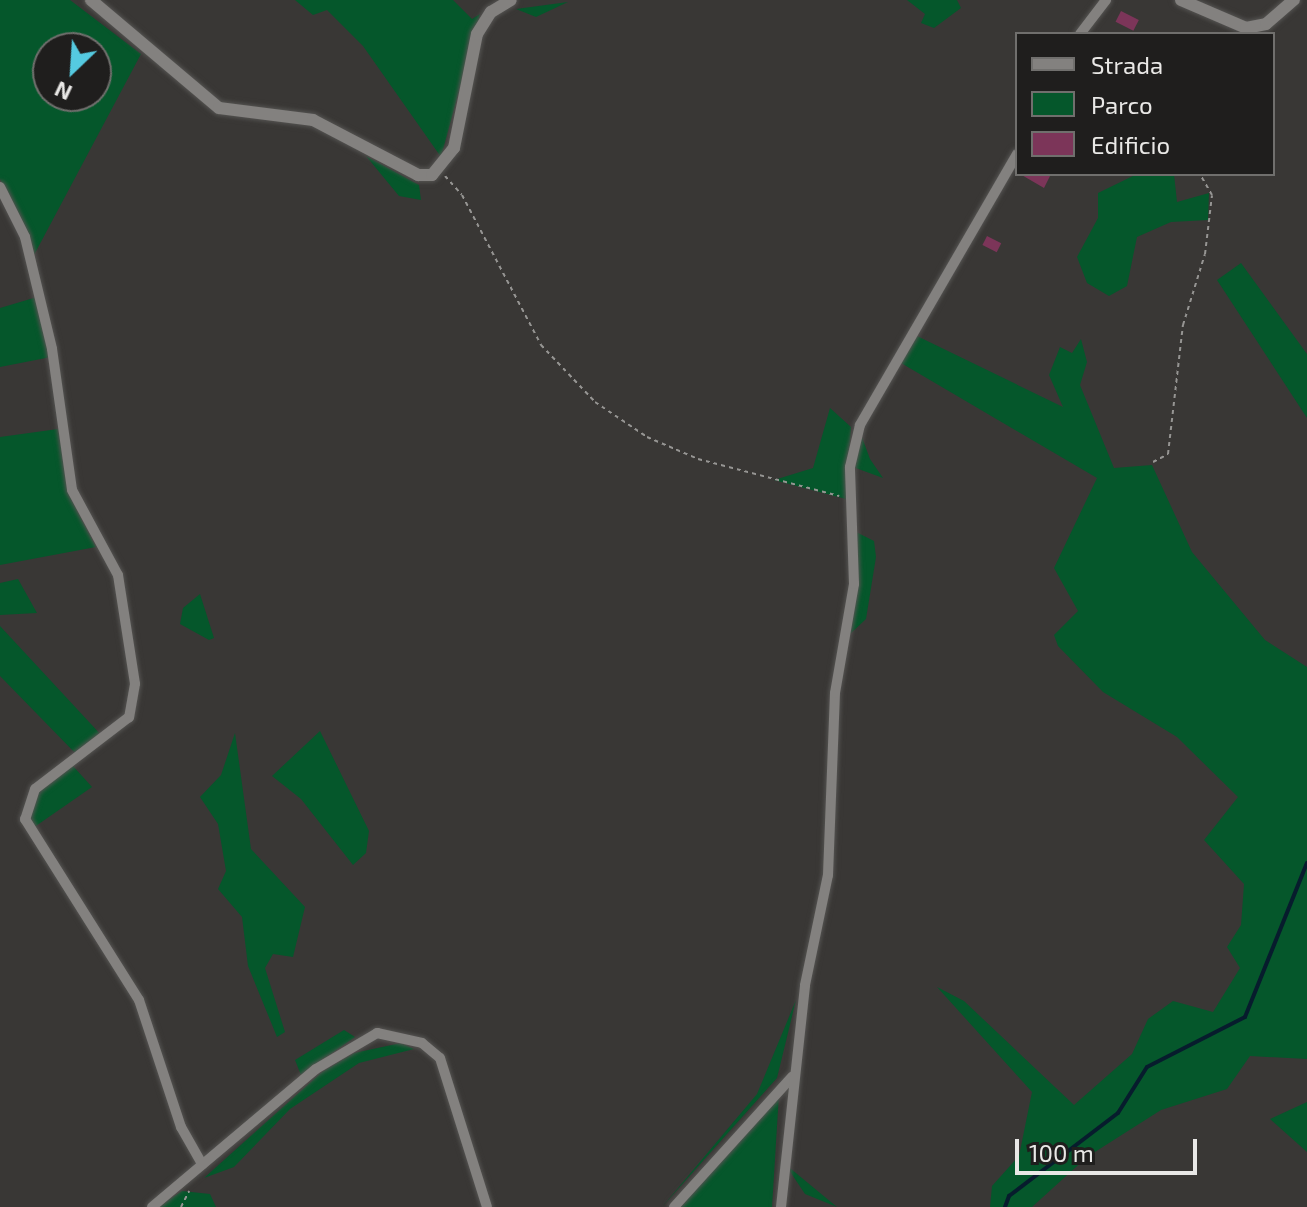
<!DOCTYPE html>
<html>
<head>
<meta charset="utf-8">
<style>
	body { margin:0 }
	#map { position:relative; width:1307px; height:1207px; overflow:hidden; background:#393735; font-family:"Exo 2",sans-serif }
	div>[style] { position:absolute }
	.green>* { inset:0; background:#05572b }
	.stream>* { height:4px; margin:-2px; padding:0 2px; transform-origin:2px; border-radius:2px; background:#071c2d }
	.building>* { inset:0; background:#7c3559; transform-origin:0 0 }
	.path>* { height:2px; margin-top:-1px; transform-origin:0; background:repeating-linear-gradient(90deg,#969593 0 4px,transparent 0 8px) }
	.roads { filter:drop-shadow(0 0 2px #545351) drop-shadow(0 0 2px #545351) }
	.minor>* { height:10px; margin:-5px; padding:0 5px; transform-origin:5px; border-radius:5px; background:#83817f }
	.tertiary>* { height:12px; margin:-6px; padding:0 6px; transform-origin:6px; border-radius:6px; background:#83817f }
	span { translate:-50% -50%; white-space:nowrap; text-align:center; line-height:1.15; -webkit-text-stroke:6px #1f1e1d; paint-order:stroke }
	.legend { position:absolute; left:1015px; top:32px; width:260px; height:144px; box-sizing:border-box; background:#1f1e1d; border:2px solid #706f6d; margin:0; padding:10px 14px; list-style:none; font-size:24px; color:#e9e8e6 }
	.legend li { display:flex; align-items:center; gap:16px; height:40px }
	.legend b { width:40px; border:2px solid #706f6d }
	.north { position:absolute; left:32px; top:32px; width:80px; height:80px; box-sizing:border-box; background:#1f1e1d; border:2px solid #706f6d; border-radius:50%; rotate:205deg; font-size:22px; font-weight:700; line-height:32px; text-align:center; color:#e9e8e6 }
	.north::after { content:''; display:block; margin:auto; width:28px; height:36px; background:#55cae0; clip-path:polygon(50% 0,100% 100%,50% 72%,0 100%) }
	.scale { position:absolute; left:1015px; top:1139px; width:182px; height:36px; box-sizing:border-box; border:4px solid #e9e8e6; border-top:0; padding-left:10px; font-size:24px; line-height:28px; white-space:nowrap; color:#e9e8e6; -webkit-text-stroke:6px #1f1e1d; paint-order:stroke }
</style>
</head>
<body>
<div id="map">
	<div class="green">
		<i style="clip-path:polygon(evenodd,0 0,70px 0,141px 54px,34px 255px,0 179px,0 0,48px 48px,96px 48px,96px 96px,48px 96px,48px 48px)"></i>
		<i style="clip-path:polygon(295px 0,453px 0,472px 19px,480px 14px,441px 157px,363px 46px,327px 10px,313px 15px)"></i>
		<i style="clip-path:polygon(907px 0,957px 0,961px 8px,934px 28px,921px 23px,925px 14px)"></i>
		<i style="clip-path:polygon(568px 2px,536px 17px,516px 9px)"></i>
		<i style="clip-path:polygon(366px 156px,419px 185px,421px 200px,399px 196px)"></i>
		<i style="clip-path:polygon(1137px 174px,1174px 174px,1177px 202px,1209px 193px,1208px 220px,1171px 222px,1137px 237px,1127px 286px,1109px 296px,1087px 283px,1077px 257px,1098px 218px,1098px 193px)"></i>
		<i style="clip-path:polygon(1241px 263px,1307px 354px,1307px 418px,1217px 280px)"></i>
		<i style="clip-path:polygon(37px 297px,51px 357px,0 367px,0 308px)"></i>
		<i style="clip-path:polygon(917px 336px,1063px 407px,1049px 375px,1060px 347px,1072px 353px,1081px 339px,1087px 362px,1080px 385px,1114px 468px,1152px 465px,1192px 552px,1265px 640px,1307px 667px,1307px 1059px,1250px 1056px,1227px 1089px,1161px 1110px,1087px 1157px,1032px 1207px,990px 1207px,992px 1186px,1019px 1156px,1032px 1092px,937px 987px,964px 1001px,1074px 1105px,1132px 1054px,1148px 1019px,1173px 1001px,1213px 1012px,1240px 968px,1227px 947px,1241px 925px,1244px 884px,1204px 840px,1238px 797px,1177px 737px,1103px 692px,1058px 646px,1054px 635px,1078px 611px,1054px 568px,1097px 478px,901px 363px)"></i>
		<i style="clip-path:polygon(830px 408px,851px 427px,846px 499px,774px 480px,813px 468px)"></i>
		<i style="clip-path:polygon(58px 429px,70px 497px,96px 547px,0 565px,0 437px)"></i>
		<i style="clip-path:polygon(860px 432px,870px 459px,883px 478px,853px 467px)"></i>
		<i style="clip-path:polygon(854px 531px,874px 541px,876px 557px,866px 619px,849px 635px)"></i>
		<i style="clip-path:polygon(18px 579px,37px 613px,0 615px,0 583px)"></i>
		<i style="clip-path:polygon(200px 594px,214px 638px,209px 640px,180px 624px,183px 608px)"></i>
		<i style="clip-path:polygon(0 626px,103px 737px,78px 756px,0 676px)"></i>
		<i style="clip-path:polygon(320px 731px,369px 831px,366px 853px,353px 865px,301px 799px,272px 776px)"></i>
		<i style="clip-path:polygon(235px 733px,251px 849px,305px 907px,293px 957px,273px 954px,265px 968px,285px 1032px,277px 1037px,248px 966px,242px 917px,218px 889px,226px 871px,218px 824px,200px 797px,221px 775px)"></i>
		<i style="clip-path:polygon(73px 766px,92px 787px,33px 828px,27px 816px,39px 790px)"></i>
		<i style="clip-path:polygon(796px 1000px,777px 1078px,662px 1207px,757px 1094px)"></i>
		<i style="clip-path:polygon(344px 1030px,355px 1037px,301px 1075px,295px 1060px)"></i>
		<i style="clip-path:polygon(401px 1043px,414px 1049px,359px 1063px,290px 1109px,234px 1167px,204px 1178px,322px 1072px,354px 1053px)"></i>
		<i style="clip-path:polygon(779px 1094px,772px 1207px,678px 1207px)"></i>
		<i style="clip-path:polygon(1307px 1102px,1307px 1152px,1270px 1119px)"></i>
		<i style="clip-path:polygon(785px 1164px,837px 1207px,805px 1194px)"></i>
		<i style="clip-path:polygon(182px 1191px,210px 1194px,216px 1207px,158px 1207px)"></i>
	</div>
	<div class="stream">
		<i style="left:1005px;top:1207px;width:12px;rotate:-70deg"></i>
		<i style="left:1009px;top:1196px;width:137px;rotate:-37.3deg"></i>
		<i style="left:1118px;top:1113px;width:54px;rotate:-57.8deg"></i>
		<i style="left:1147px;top:1067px;width:110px;rotate:-27deg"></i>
		<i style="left:1245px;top:1017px;width:166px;rotate:-68.1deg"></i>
	</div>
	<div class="building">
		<i style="left:1121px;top:11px;width:20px;height:12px;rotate:27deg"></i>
		<i style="clip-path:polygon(1020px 174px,1051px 174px,1044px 188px)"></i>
		<i style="left:987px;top:236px;width:16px;height:10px;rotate:27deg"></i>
	</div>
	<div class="path">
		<i style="left:445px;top:176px;width:25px;rotate:48deg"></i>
		<i style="left:462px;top:195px;width:170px;rotate:62.2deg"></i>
		<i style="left:541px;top:345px;width:79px;rotate:46.5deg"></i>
		<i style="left:595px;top:402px;width:63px;rotate:33.9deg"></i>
		<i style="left:647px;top:437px;width:56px;rotate:23.3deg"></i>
		<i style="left:698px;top:459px;width:146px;rotate:14.7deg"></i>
		<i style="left:1153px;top:462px;width:17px;rotate:-28deg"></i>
		<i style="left:1168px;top:454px;width:130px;rotate:-83.4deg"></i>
		<i style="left:1183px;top:325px;width:74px;rotate:-72.8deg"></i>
		<i style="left:1205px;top:254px;width:59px;rotate:-83.2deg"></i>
		<i style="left:1212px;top:195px;width:24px;rotate:-120deg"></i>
		<i style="left:181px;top:1207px;width:18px;rotate:-63deg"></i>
	</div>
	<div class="roads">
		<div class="minor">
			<i style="left:1080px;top:34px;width:43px;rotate:-52.6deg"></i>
			<i style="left:0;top:187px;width:56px;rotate:63.4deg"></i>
			<i style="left:25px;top:237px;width:115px;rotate:76.4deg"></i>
			<i style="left:52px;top:349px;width:142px;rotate:81.9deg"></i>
			<i style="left:72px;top:490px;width:97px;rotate:61.6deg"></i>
			<i style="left:118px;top:575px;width:110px;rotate:81.1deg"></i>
			<i style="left:135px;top:684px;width:34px;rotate:100deg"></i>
			<i style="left:129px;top:717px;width:118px;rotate:142.5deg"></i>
			<i style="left:35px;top:789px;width:32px;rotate:108deg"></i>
			<i style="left:25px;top:819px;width:214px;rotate:57.8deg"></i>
			<i style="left:139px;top:1000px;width:134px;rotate:71.7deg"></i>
			<i style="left:181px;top:1127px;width:43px;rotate:60.4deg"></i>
			<i style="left:152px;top:1207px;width:214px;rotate:-40.1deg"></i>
			<i style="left:316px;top:1069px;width:71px;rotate:-30.5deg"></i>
			<i style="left:377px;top:1033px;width:46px;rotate:12.5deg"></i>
			<i style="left:422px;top:1043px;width:23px;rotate:40deg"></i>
			<i style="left:440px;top:1058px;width:156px;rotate:72.5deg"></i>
			<i style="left:674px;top:1207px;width:176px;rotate:-47.8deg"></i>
			<i style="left:781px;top:1207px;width:223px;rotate:-83.8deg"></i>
			<i style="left:805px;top:985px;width:112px;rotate:-78.2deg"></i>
			<i style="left:828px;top:875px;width:182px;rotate:-87.8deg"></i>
			<i style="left:835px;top:693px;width:111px;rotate:-80.1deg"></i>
			<i style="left:854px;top:584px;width:117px;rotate:-92deg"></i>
			<i style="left:850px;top:467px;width:43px;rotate:-76.6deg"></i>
			<i style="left:860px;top:425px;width:313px;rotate:-59.9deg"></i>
		</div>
		<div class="tertiary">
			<i style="left:91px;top:0;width:167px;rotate:40.2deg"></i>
			<i style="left:219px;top:108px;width:95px;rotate:7.3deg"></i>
			<i style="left:313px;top:120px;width:119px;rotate:27.6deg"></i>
			<i style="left:418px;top:175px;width:14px"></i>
			<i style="left:432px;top:175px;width:35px;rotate:-51deg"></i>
			<i style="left:454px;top:148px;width:116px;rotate:-78.6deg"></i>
			<i style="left:477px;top:34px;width:26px;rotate:-58deg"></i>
			<i style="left:491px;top:12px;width:23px;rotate:-31deg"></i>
			<i style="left:1181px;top:0;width:71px;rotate:23.3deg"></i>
			<i style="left:1246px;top:28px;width:20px;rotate:-11deg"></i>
			<i style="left:1266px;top:24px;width:37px;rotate:-41deg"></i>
		</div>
	</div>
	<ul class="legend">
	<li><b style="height:10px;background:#83817f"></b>Strada</li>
	<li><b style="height:22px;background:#05572b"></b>Parco</li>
	<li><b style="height:22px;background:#7c3559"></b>Edificio</li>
	</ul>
	<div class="north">N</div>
	<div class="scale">100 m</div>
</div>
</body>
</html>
